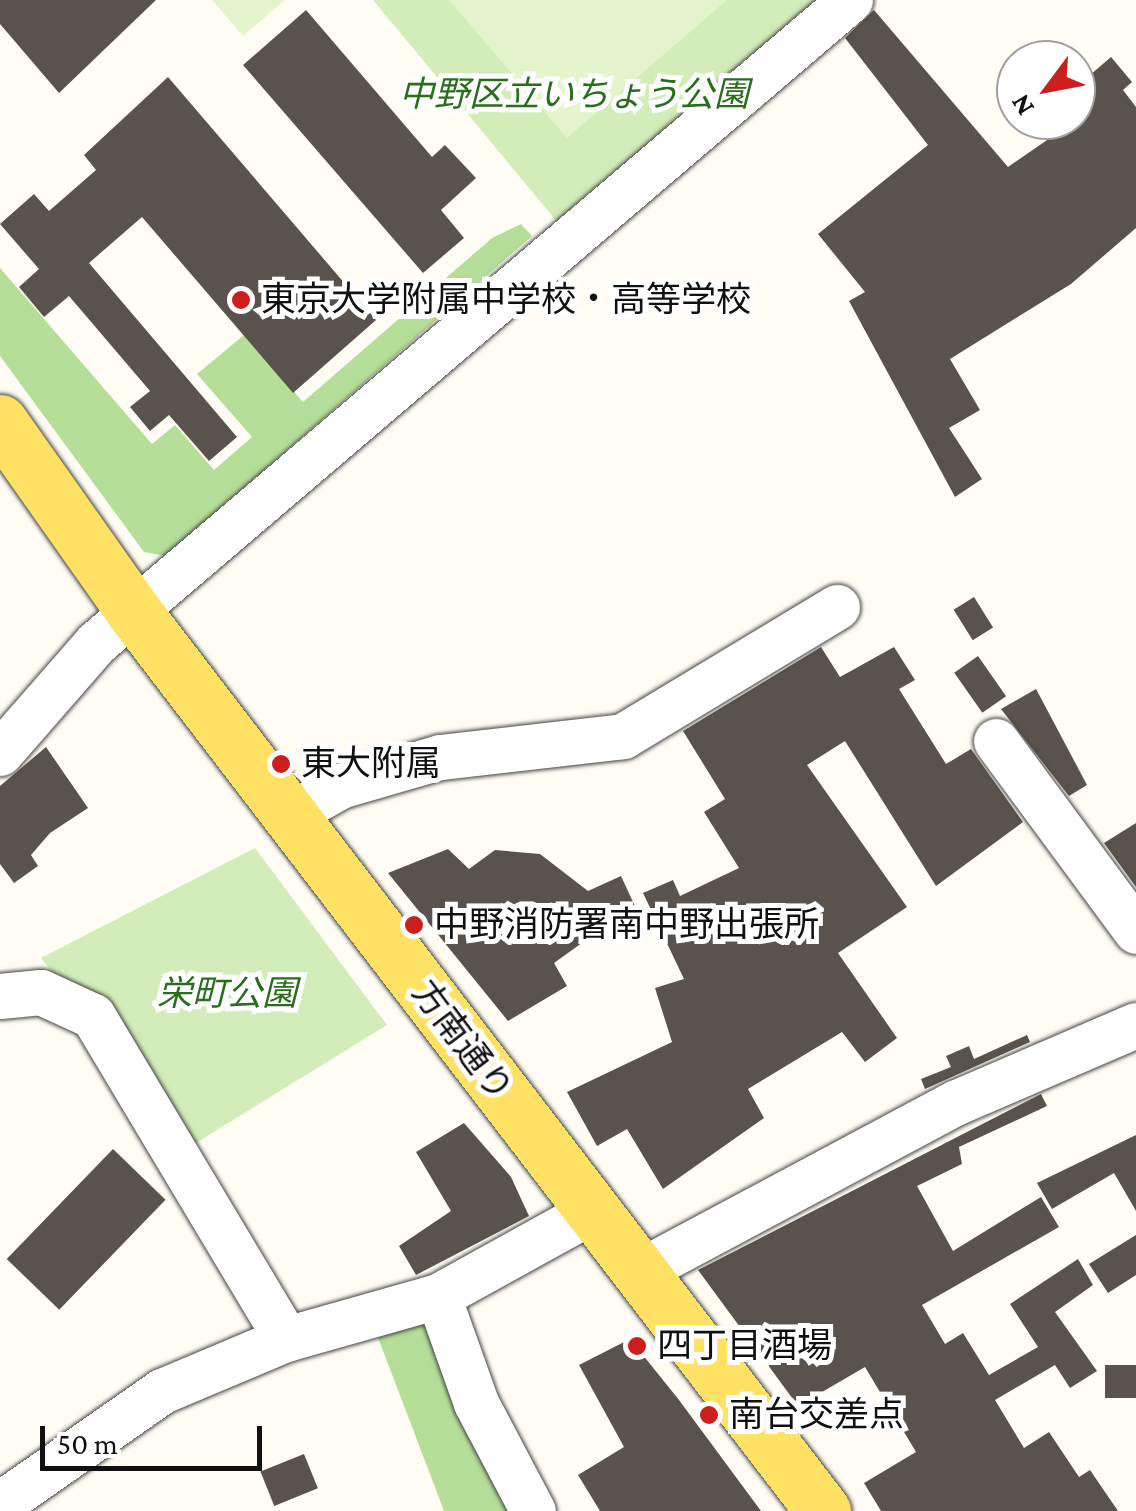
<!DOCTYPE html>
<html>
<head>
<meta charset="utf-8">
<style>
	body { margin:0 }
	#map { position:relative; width:1136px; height:1511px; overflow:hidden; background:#fffdf4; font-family:"Crimson Pro","Noto Sans JP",serif }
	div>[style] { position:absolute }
	.green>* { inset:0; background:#d2edba }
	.forest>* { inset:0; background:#b5df98 }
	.pitch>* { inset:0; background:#e4f4cd }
	.building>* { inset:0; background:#5a524c; transform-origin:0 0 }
	.roads { filter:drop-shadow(0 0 2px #444) drop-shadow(0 0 2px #444) }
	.minor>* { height:45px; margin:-22.5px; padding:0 22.5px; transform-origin:22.5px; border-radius:22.5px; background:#fff }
	.major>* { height:55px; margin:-27.5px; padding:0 27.5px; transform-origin:27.5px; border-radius:27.5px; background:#ffe164 }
	.dots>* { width:28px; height:28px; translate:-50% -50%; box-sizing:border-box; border:5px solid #fff; border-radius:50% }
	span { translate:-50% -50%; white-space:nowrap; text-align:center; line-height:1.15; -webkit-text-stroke:10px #fff; paint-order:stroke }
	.park-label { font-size:35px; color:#286e1b; font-style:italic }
	.poi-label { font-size:35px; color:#111 }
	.left { translate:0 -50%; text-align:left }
	.street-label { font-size:35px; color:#111 }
	.north { position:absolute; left:996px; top:40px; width:100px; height:100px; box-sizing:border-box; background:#fff; border:2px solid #a0a0a0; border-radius:50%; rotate:238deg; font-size:28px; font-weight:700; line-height:40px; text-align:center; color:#111 }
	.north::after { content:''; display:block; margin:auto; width:35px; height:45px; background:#cb1f1e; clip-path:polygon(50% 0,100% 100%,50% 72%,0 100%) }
	.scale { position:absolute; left:40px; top:1426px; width:222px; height:45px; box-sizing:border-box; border:5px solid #111; border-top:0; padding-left:12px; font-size:30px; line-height:35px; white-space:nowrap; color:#111; -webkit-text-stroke:8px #fff; paint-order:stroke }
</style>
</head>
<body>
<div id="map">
	<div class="green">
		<i style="clip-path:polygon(373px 0,829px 0,563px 229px)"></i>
		<i style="clip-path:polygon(255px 848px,387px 1025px,191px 1146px,41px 958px)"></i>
	</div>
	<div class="forest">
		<i style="clip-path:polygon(521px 224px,532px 236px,166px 556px,144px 552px,0 356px,0 268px,152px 444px,175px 425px,214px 470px,252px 437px,197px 374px,244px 335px,303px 402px,492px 238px)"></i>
		<i style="clip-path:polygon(421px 1294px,539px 1511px,444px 1511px,377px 1335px)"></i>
	</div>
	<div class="pitch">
		<i style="clip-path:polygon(212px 0,285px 0,243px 36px)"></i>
		<i style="clip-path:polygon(449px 0,727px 0,567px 138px)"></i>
	</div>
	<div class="building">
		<i style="clip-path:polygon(0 0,156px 0,59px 93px,0 24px)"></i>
		<i style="clip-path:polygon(306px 10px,432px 157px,445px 145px,476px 178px,441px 210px,464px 238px,423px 273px,243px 65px)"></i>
		<i style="clip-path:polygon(874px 10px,1008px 167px,1050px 138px,1036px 120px,1076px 120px,1076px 87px,1111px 57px,1132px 82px,1123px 90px,1136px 107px,1136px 228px,1071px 284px,950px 359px,980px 410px,949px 428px,982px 479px,955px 497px,849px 301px,865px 292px,818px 234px,928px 145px,845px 38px)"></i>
		<i style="clip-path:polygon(168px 77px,376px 320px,293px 393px,142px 217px,89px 263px,237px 437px,209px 461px,169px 415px,150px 431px,130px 407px,150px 391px,69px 296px,44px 317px,19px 287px,39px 269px,0 224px,34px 194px,49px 211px,96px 170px,84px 155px)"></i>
		<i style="left:974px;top:597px;width:36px;height:24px;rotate:58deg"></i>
		<i style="clip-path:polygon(821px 647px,840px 677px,894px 647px,915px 680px,899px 689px,946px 764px,971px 749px,1023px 822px,936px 886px,845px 741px,807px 765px,907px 907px,838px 953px,897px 1038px,865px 1062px,842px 1032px,748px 1089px,764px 1118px,663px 1189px,627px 1129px,597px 1146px,567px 1092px,672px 1042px,655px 988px,684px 979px,643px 893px,673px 880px,680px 896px,739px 868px,704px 812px,725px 799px,683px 731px)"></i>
		<i style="left:978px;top:656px;width:49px;height:29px;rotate:55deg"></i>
		<i style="clip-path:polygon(1036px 689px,1087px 785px,1069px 796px,1001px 709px)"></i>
		<i style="clip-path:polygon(46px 747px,88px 808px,50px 833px,31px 855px,38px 866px,14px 883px,0 864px,0 786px)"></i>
		<i style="clip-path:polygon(1136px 823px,1136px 887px,1104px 843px)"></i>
		<i style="clip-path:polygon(448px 849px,469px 869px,495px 850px,540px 854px,588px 891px,621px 876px,639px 915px,611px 922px,554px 963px,567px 986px,508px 1021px,388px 873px)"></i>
		<i style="clip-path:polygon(1027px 1035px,1030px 1042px,925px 1089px,921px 1079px,951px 1067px,946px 1056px,969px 1046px,974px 1059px)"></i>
		<i style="clip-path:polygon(1041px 1094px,1047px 1106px,959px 1147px,962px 1164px,917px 1186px,953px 1251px,1041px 1197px,1059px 1227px,922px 1305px,945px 1344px,963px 1333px,989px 1375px,1038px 1347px,1010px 1304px,1078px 1259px,1093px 1285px,1055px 1312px,1097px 1371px,1070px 1388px,1055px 1365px,995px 1400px,1024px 1448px,1049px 1432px,1079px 1477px,1090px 1470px,1118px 1511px,881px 1511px,864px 1483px,916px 1452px,865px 1367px,798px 1406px,698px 1270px)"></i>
		<i style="clip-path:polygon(464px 1123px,511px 1177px,529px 1216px,416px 1275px,399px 1246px,451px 1211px,416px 1152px)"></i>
		<i style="clip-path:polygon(1136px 1135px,1136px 1211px,1114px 1173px,1052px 1209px,1037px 1183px)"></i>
		<i style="left:113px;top:1149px;width:73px;height:153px;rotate:44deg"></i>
		<i style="clip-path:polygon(1136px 1235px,1136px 1275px,1108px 1293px,1089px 1264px)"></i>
		<i style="clip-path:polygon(630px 1339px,679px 1400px,761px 1511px,600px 1511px,578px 1475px,624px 1447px,579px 1365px)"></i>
		<i style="left:1136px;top:1365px;width:33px;height:31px;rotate:90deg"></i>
		<i style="left:304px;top:1454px;width:37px;height:47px;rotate:68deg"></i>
	</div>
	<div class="roads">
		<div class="minor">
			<i style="left:996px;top:741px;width:236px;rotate:53.6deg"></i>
			<i style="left:0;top:753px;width:146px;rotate:-48.9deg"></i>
			<i style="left:96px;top:643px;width:991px;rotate:-40.46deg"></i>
			<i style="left:289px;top:815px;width:59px;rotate:-29.6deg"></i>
			<i style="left:340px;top:786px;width:104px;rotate:-16.2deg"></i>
			<i style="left:440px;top:757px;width:184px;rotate:-6.5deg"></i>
			<i style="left:623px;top:736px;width:250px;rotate:-31.1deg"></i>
			<i style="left:0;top:996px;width:41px;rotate:-5.6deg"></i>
			<i style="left:41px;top:992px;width:57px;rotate:24.8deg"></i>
			<i style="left:93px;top:1016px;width:376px;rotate:59.1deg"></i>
			<i style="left:638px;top:1272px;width:361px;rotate:-28.1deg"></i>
			<i style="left:957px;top:1102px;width:195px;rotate:-23.3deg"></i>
			<i style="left:438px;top:1296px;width:114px;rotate:70.4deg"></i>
			<i style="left:476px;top:1403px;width:122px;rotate:62.2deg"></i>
			<i style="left:0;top:1504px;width:198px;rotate:-34.9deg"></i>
			<i style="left:162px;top:1391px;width:134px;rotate:-22.8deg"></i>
			<i style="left:286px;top:1339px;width:158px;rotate:-15.8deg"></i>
			<i style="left:438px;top:1296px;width:174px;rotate:-28.9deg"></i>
		</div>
		<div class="major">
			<i style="left:0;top:422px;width:232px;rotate:54.8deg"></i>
			<i style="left:134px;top:612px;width:1133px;rotate:52.53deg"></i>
		</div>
	</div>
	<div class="dots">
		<i style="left:241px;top:300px;background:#cb1f1e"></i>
		<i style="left:281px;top:764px;background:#cb1f1e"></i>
		<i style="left:414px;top:925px;background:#cb1f1e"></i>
		<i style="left:637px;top:1346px;background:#cb1f1e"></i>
		<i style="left:709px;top:1415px;background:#cb1f1e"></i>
	</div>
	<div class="park-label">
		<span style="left:574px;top:95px">中野区立いちょう公園</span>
		<span style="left:227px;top:994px">栄町公園</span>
	</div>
	<div class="poi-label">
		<span class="left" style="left:261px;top:300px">東京大学附属中学校・高等学校</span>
		<span class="left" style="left:301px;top:764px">東大附属</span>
		<span class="left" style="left:434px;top:925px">中野消防署南中野出張所</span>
		<span class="left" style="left:657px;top:1346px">四丁目酒場</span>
		<span class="left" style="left:729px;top:1415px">南台交差点</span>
	</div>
	<div class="street-label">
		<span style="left:462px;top:1041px;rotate:53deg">方南通り</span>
	</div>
	<div class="north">N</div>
	<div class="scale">50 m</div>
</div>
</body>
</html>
